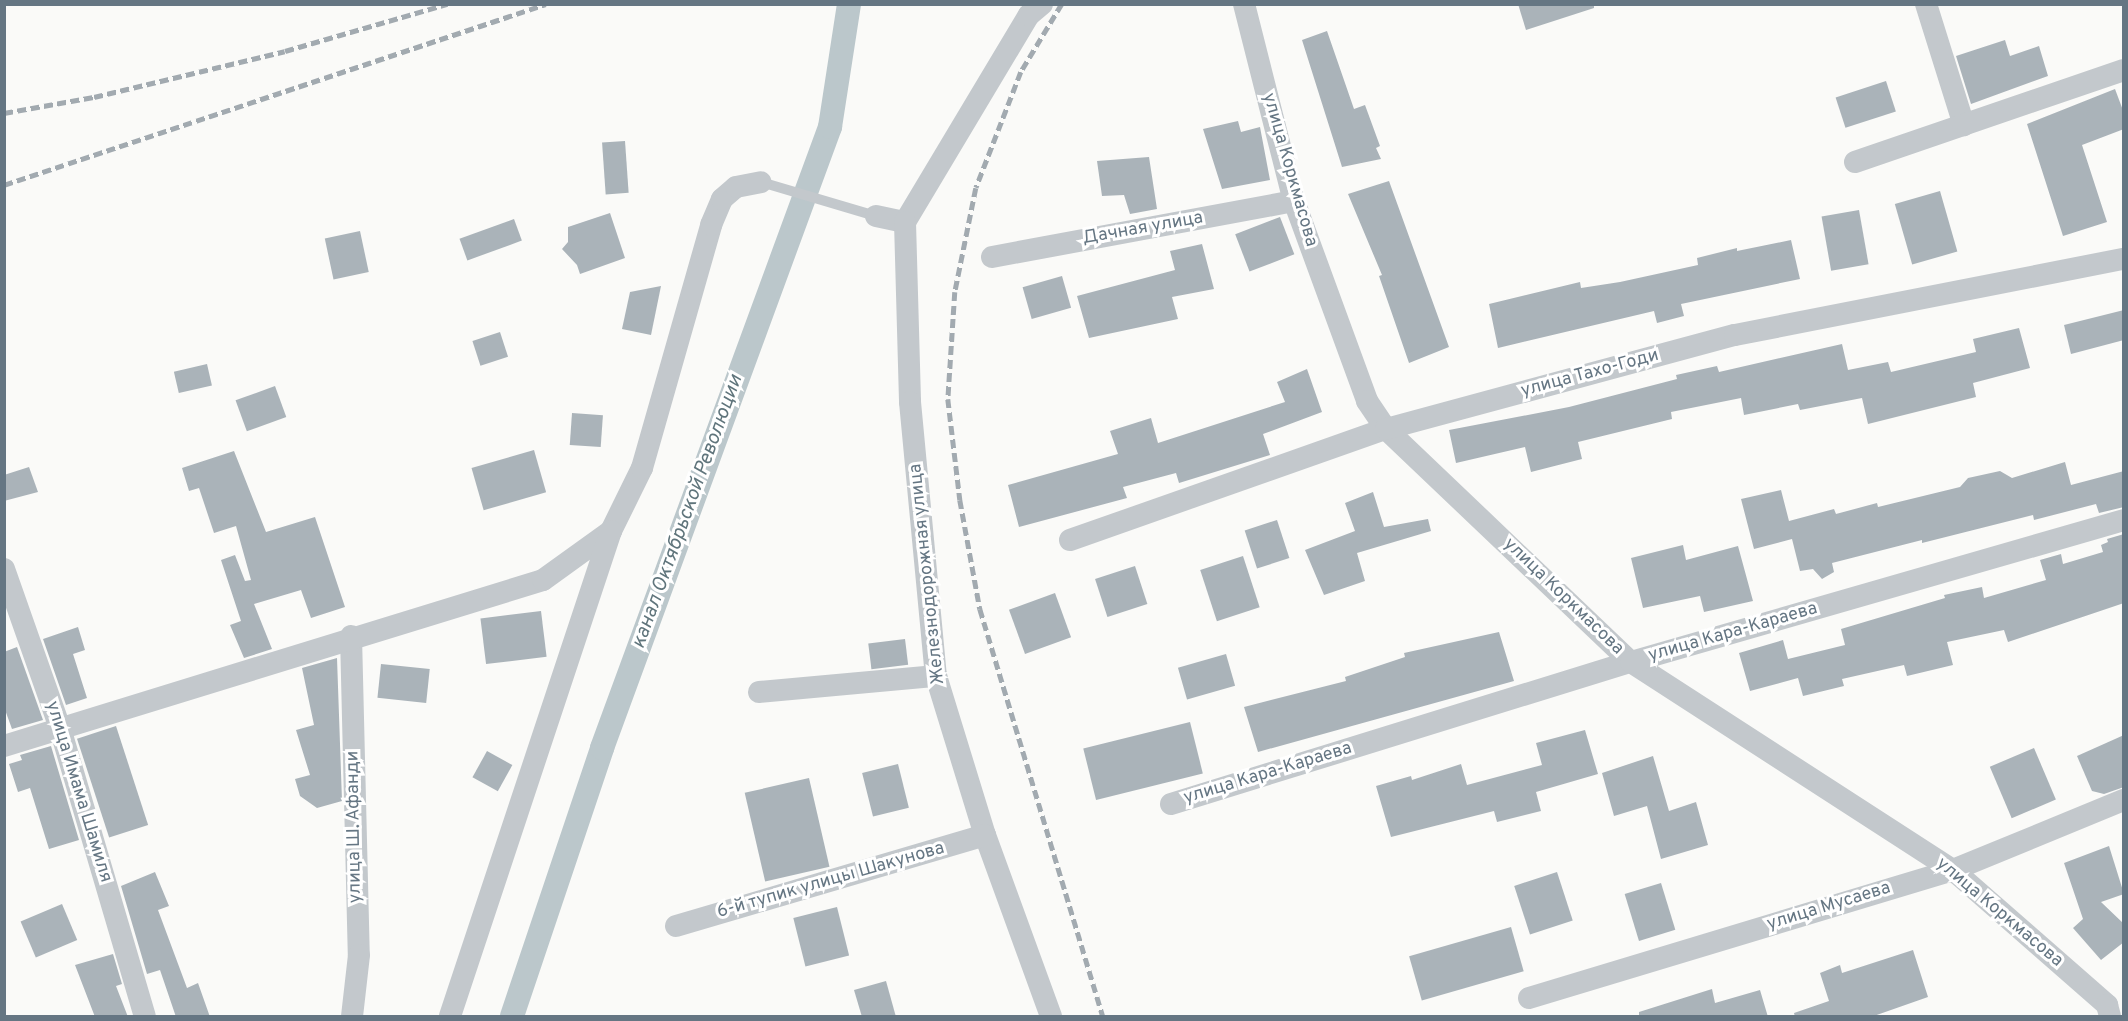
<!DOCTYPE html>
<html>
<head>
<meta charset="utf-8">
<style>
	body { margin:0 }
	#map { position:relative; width:2128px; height:1021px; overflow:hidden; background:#fafaf8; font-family:Overpass,sans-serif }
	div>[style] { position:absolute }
	.canal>* { height:24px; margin:-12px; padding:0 12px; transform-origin:12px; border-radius:12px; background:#bbc7cb }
	.building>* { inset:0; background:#aab3b9; transform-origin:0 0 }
	.lane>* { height:10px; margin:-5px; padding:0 5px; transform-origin:5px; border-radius:5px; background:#c3c8cc }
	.street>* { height:22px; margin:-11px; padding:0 11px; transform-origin:11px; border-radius:11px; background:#c3c8cc }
	.rail>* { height:4.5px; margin-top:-2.25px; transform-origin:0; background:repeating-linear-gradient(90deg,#a2aab0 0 9px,transparent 0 13.5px) }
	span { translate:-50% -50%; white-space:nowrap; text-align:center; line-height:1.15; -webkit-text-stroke:6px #fff; paint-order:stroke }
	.street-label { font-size:18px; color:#657683 }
	.water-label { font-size:20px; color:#60757c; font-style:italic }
	.frame { position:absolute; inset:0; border:6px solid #657683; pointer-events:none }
</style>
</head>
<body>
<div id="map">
	<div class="canal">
		<i style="left:512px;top:1016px;width:283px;rotate:-71.4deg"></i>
		<i style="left:602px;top:748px;width:662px;rotate:-69.84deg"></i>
		<i style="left:830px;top:127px;width:124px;rotate:-81.2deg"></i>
	</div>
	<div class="building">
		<i style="clip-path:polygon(1518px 4px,1594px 4px,1594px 8px,1526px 30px)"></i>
		<i style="clip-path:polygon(1327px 31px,1354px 109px,1365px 105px,1380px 146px,1376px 148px,1381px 159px,1342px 167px,1302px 40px)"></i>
		<i style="clip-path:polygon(2005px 40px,2010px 56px,2039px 46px,2048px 76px,1971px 104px,1956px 56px)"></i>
		<i style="left:1886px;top:81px;width:32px;height:53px;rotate:72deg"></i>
		<i style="clip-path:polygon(2115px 89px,2124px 113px,2124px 129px,2082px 145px,2107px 222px,2063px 236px,2027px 124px)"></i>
		<i style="clip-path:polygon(1238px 121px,1241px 132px,1260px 127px,1270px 180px,1222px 189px,1203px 129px)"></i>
		<i style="left:625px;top:141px;width:52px;height:23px;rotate:86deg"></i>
		<i style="clip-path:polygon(1149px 157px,1157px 209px,1130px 214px,1124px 195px,1102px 196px,1097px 161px)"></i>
		<i style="clip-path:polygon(1389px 181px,1449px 347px,1409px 363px,1379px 276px,1382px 275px,1348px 194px)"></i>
		<i style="left:1940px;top:191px;width:63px;height:47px;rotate:74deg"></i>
		<i style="left:1859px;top:210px;width:55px;height:38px;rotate:80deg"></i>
		<i style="clip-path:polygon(610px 213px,625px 258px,580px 274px,577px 265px,562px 249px,568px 242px,568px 227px)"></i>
		<i style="left:1280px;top:217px;width:40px;height:48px;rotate:69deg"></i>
		<i style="left:514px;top:219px;width:23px;height:58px;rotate:70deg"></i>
		<i style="left:360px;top:231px;width:42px;height:36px;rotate:78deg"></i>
		<i style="clip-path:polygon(1791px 240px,1800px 279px,1681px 304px,1684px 316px,1657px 323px,1654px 311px,1498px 348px,1489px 304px,1580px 282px,1581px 288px,1620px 282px,1698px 265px,1697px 258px,1737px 248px,1737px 251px)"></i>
		<i style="clip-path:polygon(1202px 244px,1214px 289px,1172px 297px,1178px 319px,1089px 338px,1077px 296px,1175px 270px,1170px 251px)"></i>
		<i style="left:1062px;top:276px;width:33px;height:41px;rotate:74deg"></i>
		<i style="clip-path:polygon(661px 286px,651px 335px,622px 329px,630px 292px)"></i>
		<i style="clip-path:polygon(2124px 310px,2124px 340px,2071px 354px,2064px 325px)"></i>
		<i style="clip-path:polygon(2019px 328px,2030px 368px,1973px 383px,1976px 397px,1868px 424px,1862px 398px,1800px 410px,1798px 404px,1744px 415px,1741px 398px,1671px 412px,1672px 419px,1578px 442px,1582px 459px,1531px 472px,1525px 447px,1456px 463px,1449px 430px,1569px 407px,1677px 379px,1676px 375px,1717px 366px,1719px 372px,1842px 344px,1848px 370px,1888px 362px,1891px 372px,1976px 352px,1973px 339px)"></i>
		<i style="left:500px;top:332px;width:26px;height:29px;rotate:72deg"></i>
		<i style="left:207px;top:364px;width:22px;height:34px;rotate:77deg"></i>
		<i style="clip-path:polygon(1307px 369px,1322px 412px,1263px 434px,1270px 455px,1179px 483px,1176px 473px,1123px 487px,1127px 498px,1019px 527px,1008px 485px,1118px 454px,1110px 431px,1151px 418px,1158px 443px,1285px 402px,1277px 382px)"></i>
		<i style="left:275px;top:386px;width:33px;height:42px;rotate:70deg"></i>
		<i style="left:572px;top:413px;width:31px;height:32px;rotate:4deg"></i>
		<i style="left:534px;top:450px;width:44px;height:65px;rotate:74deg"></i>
		<i style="clip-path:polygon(234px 451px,266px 532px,315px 517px,345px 607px,311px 618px,301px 590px,254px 604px,272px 649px,244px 658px,230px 625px,241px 621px,221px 560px,235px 555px,245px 581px,251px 580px,236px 526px,214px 533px,199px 488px,189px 491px,182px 468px)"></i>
		<i style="clip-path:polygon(2065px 462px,2071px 485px,2124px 471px,2124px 507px,2099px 513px,2096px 504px,2034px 520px,2033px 515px,1922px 543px,1922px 540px,1832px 563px,1834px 572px,1822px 579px,1813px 569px,1800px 571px,1792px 539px,1754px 549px,1741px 499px,1781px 490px,1789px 521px,1834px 509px,1836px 514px,1877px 503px,1878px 507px,1960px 487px,1968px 478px,2000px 471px,2012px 478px)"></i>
		<i style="clip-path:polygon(29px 467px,38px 492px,4px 501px,4px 475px)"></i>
		<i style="clip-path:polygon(1373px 492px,1384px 527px,1428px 519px,1431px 531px,1357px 553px,1365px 581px,1324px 595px,1305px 550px,1355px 531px,1345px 503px)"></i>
		<i style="left:1277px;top:520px;width:40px;height:34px;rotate:72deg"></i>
		<i style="clip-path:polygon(2124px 534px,2124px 603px,2008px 642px,2004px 630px,1947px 642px,1953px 665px,1907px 676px,1904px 665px,1842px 679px,1844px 686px,1803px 696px,1798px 678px,1750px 691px,1739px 653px,1783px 640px,1788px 659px,1845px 645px,1841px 629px,1945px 598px,1944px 595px,1982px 587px,1984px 598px,2046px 580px,2040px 560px,2061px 554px,2063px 564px,2103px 552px,2101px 545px,2108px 542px,2107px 539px)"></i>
		<i style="clip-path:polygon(1683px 545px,1686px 560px,1738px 546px,1753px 601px,1704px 612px,1700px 596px,1643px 608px,1631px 558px)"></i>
		<i style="left:1243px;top:556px;width:54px;height:45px;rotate:72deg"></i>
		<i style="left:1135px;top:566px;width:40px;height:42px;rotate:72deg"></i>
		<i style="left:1055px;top:593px;width:47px;height:49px;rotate:70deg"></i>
		<i style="left:541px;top:611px;width:46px;height:61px;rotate:83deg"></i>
		<i style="clip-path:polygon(78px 627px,85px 650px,73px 654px,87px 698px,66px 705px,43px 639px)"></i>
		<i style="clip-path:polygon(1499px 632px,1514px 681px,1258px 752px,1244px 707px,1346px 681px,1345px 677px,1405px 657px,1404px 653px)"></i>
		<i style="left:905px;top:639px;width:26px;height:37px;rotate:83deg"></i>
		<i style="clip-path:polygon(17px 647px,43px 720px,12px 729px,4px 707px,4px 652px)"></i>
		<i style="left:1226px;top:654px;width:33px;height:50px;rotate:74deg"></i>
		<i style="clip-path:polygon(337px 658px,342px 801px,317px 808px,300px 796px,295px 779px,310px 775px,296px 730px,314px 725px,302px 668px)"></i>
		<i style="left:381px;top:664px;width:49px;height:34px;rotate:6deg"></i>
		<i style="left:1190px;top:722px;width:53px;height:110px;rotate:76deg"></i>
		<i style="left:116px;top:726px;width:104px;height:41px;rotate:72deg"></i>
		<i style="clip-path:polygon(1585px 730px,1598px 774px,1536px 792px,1541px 811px,1497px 822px,1494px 811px,1391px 837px,1376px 786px,1411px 776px,1412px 780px,1461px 764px,1467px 785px,1542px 765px,1536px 743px)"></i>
		<i style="clip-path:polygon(2124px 735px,2124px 787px,2104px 794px,2092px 791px,2077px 756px)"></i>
		<i style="clip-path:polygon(51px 746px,79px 840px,49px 849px,30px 788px,18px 792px,9px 764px,22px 760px,20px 755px)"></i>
		<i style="left:2034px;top:748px;width:56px;height:48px;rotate:67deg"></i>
		<i style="left:487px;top:751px;width:29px;height:30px;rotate:29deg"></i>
		<i style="clip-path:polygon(1653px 756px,1669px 811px,1696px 802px,1708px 845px,1661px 859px,1647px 806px,1614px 816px,1602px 773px)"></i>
		<i style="left:898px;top:764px;width:45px;height:37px;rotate:76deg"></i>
		<i style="left:809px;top:778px;width:91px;height:66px;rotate:77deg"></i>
		<i style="clip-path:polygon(2109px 846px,2124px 894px,2101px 902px,2124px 924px,2124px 942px,2101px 960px,2073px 928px,2083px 919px,2064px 863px)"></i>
		<i style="clip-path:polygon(155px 872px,169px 906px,158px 910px,187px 988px,198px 983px,210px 1017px,176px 1017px,160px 970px,147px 974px,121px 886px)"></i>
		<i style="left:1557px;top:872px;width:51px;height:45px;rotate:72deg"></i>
		<i style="left:1661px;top:883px;width:49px;height:38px;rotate:73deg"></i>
		<i style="left:62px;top:904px;width:39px;height:45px;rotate:67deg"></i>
		<i style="left:837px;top:907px;width:50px;height:45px;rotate:76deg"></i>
		<i style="left:1511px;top:927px;width:46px;height:106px;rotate:74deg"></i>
		<i style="clip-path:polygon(1913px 950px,1928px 997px,1871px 1017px,1795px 1017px,1794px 1013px,1829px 1001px,1820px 973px,1840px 965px,1842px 973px)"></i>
		<i style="clip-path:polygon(113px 954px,122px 984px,116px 986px,128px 1017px,95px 1017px,75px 965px)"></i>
		<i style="clip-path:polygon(886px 981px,896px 1017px,862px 1017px,854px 990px)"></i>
		<i style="clip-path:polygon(1712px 989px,1715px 1003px,1760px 990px,1768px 1017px,1639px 1017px,1639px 1012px)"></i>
	</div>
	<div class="lane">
		<i style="left:761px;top:182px;width:120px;rotate:16.5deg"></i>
	</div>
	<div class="street">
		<i style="left:1244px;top:4px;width:203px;rotate:75.8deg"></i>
		<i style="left:1294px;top:201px;width:213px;rotate:69.9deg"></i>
		<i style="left:1367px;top:401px;width:34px;rotate:56deg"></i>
		<i style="left:1386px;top:429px;width:338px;rotate:43.6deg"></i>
		<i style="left:1631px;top:662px;width:383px;rotate:32.9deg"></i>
		<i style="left:1953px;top:870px;width:205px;rotate:41.2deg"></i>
		<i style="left:2107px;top:1005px;width:11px;rotate:75deg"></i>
		<i style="left:1926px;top:4px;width:127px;rotate:72.6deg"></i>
		<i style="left:1855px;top:162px;width:284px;rotate:-18.9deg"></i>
		<i style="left:876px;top:216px;width:30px;rotate:12deg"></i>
		<i style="left:905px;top:222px;width:241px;rotate:-59.1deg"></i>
		<i style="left:1029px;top:15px;width:17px;rotate:-40deg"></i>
		<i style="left:905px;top:222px;width:180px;rotate:88.4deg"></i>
		<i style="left:910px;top:402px;width:275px;rotate:84.6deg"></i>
		<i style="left:936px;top:676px;width:166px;rotate:72.9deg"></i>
		<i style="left:985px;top:835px;width:193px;rotate:70deg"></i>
		<i style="left:992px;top:257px;width:307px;rotate:-10.5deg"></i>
		<i style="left:1070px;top:540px;width:335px;rotate:-19.4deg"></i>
		<i style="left:1386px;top:429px;width:361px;rotate:-15.1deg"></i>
		<i style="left:1735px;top:335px;width:396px;rotate:-11.1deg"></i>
		<i style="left:4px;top:569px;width:169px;rotate:70.6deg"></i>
		<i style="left:60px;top:728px;width:300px;rotate:73.6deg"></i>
		<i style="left:351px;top:636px;width:319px;rotate:88.6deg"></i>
		<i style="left:359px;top:955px;width:61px;rotate:96.5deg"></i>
		<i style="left:759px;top:692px;width:178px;rotate:-5.2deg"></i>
		<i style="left:4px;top:746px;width:564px;rotate:-17.12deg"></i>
		<i style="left:543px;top:580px;width:84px;rotate:-35.8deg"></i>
		<i style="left:611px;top:531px;width:70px;rotate:-63.8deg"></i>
		<i style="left:642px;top:468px;width:253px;rotate:-74.1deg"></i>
		<i style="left:711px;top:225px;width:28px;rotate:-67deg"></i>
		<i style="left:722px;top:199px;width:18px;rotate:-41deg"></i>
		<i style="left:736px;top:187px;width:25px;rotate:-11deg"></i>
		<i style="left:1171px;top:804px;width:481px;rotate:-17.2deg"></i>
		<i style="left:1631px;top:662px;width:513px;rotate:-16.07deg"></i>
		<i style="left:676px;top:926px;width:322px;rotate:-16.4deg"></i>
		<i style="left:1529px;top:998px;width:443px;rotate:-16.8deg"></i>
		<i style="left:1953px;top:870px;width:185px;rotate:-22.3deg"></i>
		<i style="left:450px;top:1016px;width:511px;rotate:-71.64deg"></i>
	</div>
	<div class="rail">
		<i style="left:1062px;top:4px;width:79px;rotate:121.1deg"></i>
		<i style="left:1021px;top:72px;width:124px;rotate:111.2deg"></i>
		<i style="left:976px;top:188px;width:106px;rotate:101.4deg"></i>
		<i style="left:955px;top:292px;width:107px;rotate:93.7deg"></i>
		<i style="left:948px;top:399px;width:102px;rotate:83.2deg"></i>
		<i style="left:960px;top:500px;width:111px;rotate:79.6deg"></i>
		<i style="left:980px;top:609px;width:425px;rotate:73.2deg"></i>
		<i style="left:4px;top:113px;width:91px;rotate:-10.1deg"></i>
		<i style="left:94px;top:97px;width:196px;rotate:-13.5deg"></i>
		<i style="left:285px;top:51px;width:169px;rotate:-16.2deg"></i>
		<i style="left:4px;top:185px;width:571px;rotate:-18.47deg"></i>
	</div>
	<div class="street-label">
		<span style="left:1289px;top:170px;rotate:74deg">улица Коркмасова</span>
		<span style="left:1143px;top:229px;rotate:-10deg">Дачная улица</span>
		<span style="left:1590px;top:374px;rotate:-15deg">улица Тахо-Годи</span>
		<span style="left:928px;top:574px;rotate:-96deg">Железнодорожная улица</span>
		<span style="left:1563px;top:597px;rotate:44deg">улица Коркмасова</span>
		<span style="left:1733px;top:633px;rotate:-16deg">улица Кара-Караева</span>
		<span style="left:1268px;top:774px;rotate:-17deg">улица Кара-Караева</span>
		<span style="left:78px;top:792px;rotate:73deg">улица Имама Шамиля</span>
		<span style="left:355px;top:827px;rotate:-91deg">улица Ш. Афанди</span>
		<span style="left:831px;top:881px;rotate:-16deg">6-й тупик улицы Шакунова</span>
		<span style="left:1829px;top:907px;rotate:-17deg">улица Мусаева</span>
		<span style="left:1999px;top:913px;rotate:40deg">улица Коркмасова</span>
	</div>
	<div class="water-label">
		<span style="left:688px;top:512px;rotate:-70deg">канал Октябрьской Революции</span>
	</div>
	<div class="frame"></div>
</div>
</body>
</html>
